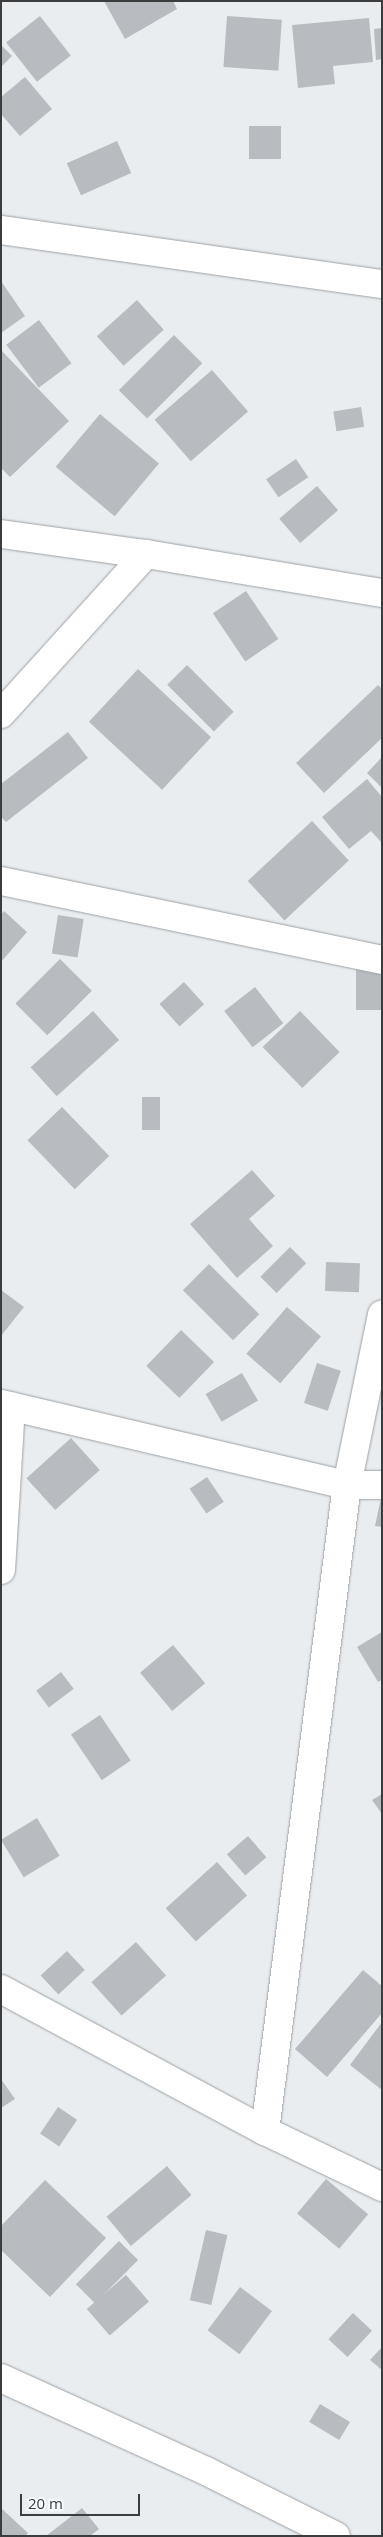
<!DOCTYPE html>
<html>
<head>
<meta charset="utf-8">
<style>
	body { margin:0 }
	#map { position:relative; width:383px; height:2537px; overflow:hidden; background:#e9edf0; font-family:"Open Sans",sans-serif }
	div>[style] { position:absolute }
	.building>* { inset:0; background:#b8bcc0; transform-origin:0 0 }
	.roads { filter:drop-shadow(0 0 1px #9da1a4) drop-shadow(0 0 1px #9da1a4) }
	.street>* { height:28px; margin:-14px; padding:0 14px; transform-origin:14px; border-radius:14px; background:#fff }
	.secondary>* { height:28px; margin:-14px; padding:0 14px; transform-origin:14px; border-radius:14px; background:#fff }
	span { translate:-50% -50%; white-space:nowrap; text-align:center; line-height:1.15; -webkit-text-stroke:5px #f6fafe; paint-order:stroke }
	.frame { position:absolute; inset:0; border:2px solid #3b3c3e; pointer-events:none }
	.scale { position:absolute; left:20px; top:2494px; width:120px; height:22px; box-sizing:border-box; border:2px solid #3b3c3e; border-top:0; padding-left:6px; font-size:15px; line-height:18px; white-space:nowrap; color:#3b3c3e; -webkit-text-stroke:4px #f6fafe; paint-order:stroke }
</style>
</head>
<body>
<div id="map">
	<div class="building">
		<i style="clip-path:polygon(104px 1px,173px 1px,177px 9px,125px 39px)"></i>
		<i style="left:40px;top:16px;width:50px;height:43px;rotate:52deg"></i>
		<i style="left:227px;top:16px;width:55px;height:51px;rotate:4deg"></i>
		<i style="clip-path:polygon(369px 18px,373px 62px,333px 66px,335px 84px,298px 88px,292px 25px)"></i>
		<i style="clip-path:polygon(382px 28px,382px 59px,376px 60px,374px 29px)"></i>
		<i style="clip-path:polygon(1px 45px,12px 56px,1px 67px)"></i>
		<i style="clip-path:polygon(25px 77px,52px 109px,20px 136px,1px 114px,1px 97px)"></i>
		<i style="left:249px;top:126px;width:32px;height:33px"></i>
		<i style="left:117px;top:141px;width:35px;height:55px;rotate:66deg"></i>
		<i style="clip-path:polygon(1px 281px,25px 316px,1px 333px)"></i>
		<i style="left:137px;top:300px;width:40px;height:54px;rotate:48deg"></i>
		<i style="left:39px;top:320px;width:54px;height:41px;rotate:53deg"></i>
		<i style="left:174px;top:335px;width:40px;height:78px;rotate:45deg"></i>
		<i style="clip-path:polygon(1px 350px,69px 421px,10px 477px,1px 468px)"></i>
		<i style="left:212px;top:370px;width:55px;height:76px;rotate:49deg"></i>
		<i style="left:361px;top:407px;width:20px;height:28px;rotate:81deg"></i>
		<i style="left:100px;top:414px;width:77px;height:69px;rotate:40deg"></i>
		<i style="left:296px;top:459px;width:22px;height:36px;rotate:56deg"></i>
		<i style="left:317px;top:486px;width:32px;height:50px;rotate:49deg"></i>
		<i style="left:246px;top:591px;width:58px;height:40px;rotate:56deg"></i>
		<i style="left:187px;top:665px;width:66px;height:28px;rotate:45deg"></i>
		<i style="left:138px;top:669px;width:100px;height:72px;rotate:43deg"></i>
		<i style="clip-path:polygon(378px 685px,382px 689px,382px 738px,324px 793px,296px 763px)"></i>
		<i style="clip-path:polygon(68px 732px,88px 758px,6px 822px,1px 817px,1px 784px)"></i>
		<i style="clip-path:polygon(382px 757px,382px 788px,367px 773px)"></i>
		<i style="clip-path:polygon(367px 779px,382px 797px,382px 843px,371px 831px,349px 849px,322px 817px)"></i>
		<i style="left:312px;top:821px;width:54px;height:88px;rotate:47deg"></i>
		<i style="clip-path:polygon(4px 911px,27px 932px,1px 962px,1px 915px)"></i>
		<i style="left:58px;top:915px;width:26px;height:39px;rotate:9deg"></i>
		<i style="left:60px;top:959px;width:45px;height:63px;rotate:45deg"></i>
		<i style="left:382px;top:967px;width:43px;height:26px;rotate:90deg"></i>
		<i style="left:184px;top:982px;width:30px;height:33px;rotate:48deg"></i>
		<i style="left:255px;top:987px;width:46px;height:39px;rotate:52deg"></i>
		<i style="left:93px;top:1011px;width:39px;height:84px;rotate:48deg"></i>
		<i style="left:300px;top:1011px;width:57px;height:52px;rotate:46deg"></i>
		<i style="left:142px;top:1097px;width:18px;height:33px"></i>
		<i style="left:62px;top:1107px;width:68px;height:48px;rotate:46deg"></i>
		<i style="clip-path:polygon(252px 1170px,275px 1196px,249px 1219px,273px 1246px,237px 1278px,190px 1224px)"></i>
		<i style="left:290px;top:1247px;width:23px;height:42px;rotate:45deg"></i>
		<i style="left:326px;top:1262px;width:34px;height:29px;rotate:2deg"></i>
		<i style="left:209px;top:1264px;width:71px;height:37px;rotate:45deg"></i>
		<i style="clip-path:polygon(1px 1290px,24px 1307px,1px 1336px)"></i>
		<i style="left:287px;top:1307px;width:45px;height:62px;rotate:41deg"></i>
		<i style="left:181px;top:1330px;width:46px;height:50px;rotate:44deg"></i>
		<i style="left:317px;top:1363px;width:25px;height:42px;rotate:18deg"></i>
		<i style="left:242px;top:1373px;width:32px;height:42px;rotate:60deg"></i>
		<i style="left:71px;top:1438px;width:43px;height:60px;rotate:48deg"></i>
		<i style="left:207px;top:1477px;width:30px;height:21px;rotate:56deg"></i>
		<i style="clip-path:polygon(381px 1498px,382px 1498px,382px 1527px,375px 1526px)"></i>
		<i style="clip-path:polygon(382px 1632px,382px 1680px,378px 1682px,357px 1647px)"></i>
		<i style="left:173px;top:1645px;width:50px;height:43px;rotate:50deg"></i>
		<i style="left:61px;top:1672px;width:21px;height:31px;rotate:53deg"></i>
		<i style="left:100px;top:1715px;width:55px;height:35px;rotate:56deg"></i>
		<i style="clip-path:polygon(382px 1794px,382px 1814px,372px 1800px)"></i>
		<i style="left:37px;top:1818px;width:44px;height:42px;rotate:59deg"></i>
		<i style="left:248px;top:1836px;width:28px;height:28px;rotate:49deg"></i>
		<i style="left:217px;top:1862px;width:45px;height:69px;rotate:48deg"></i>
		<i style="left:136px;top:1942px;width:45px;height:60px;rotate:48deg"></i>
		<i style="left:67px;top:1951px;width:26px;height:36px;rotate:47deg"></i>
		<i style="clip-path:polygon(363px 1970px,382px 1986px,382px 2013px,327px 2077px,295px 2049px)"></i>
		<i style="clip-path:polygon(382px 2022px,382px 2090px,350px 2065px)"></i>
		<i style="clip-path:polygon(1px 2079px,15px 2099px,1px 2108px)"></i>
		<i style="left:58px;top:2107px;width:23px;height:32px;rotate:34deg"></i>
		<i style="left:167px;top:2166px;width:38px;height:79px;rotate:50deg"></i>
		<i style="left:326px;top:2179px;width:55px;height:45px;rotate:40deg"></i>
		<i style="clip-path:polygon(45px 2180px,106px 2238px,50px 2297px,1px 2250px,1px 2226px)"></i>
		<i style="left:206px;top:2230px;width:22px;height:72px;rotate:13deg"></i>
		<i style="left:119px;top:2241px;width:27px;height:61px;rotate:45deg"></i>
		<i style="left:126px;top:2275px;width:35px;height:52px;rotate:49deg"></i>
		<i style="left:240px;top:2287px;width:40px;height:54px;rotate:37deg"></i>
		<i style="left:353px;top:2313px;width:26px;height:36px;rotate:43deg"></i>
		<i style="clip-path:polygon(382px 2347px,382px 2370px,370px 2360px)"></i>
		<i style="left:320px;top:2404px;width:35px;height:21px;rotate:31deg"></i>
		<i style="clip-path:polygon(1px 2508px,28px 2533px,25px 2536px,1px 2536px)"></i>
		<i style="clip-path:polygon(82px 2508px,99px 2529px,90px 2536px,46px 2536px)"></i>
	</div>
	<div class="roads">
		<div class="street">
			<i style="left:1px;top:230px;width:385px;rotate:8.1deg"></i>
			<i style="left:1px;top:534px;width:146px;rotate:7.9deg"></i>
			<i style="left:146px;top:554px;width:239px;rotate:9.4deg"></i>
			<i style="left:1px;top:714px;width:216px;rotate:-47.8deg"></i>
			<i style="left:1px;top:881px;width:389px;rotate:11.7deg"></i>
			<i style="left:1px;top:1404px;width:355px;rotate:13.2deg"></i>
			<i style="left:347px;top:1485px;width:35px"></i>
			<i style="left:1px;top:1570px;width:164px;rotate:-86.5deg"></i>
			<i style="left:1px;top:1989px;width:300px;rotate:28.3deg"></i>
			<i style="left:265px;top:2131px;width:130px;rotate:25.6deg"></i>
			<i style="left:265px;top:2131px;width:651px;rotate:-82.77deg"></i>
			<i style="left:347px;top:1485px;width:174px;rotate:-78.4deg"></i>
		</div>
		<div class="secondary">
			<i style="left:1px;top:2378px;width:227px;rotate:24.4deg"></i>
			<i style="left:208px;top:2472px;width:143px;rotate:26.6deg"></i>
		</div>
	</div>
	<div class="frame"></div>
	<div class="scale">20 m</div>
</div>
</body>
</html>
